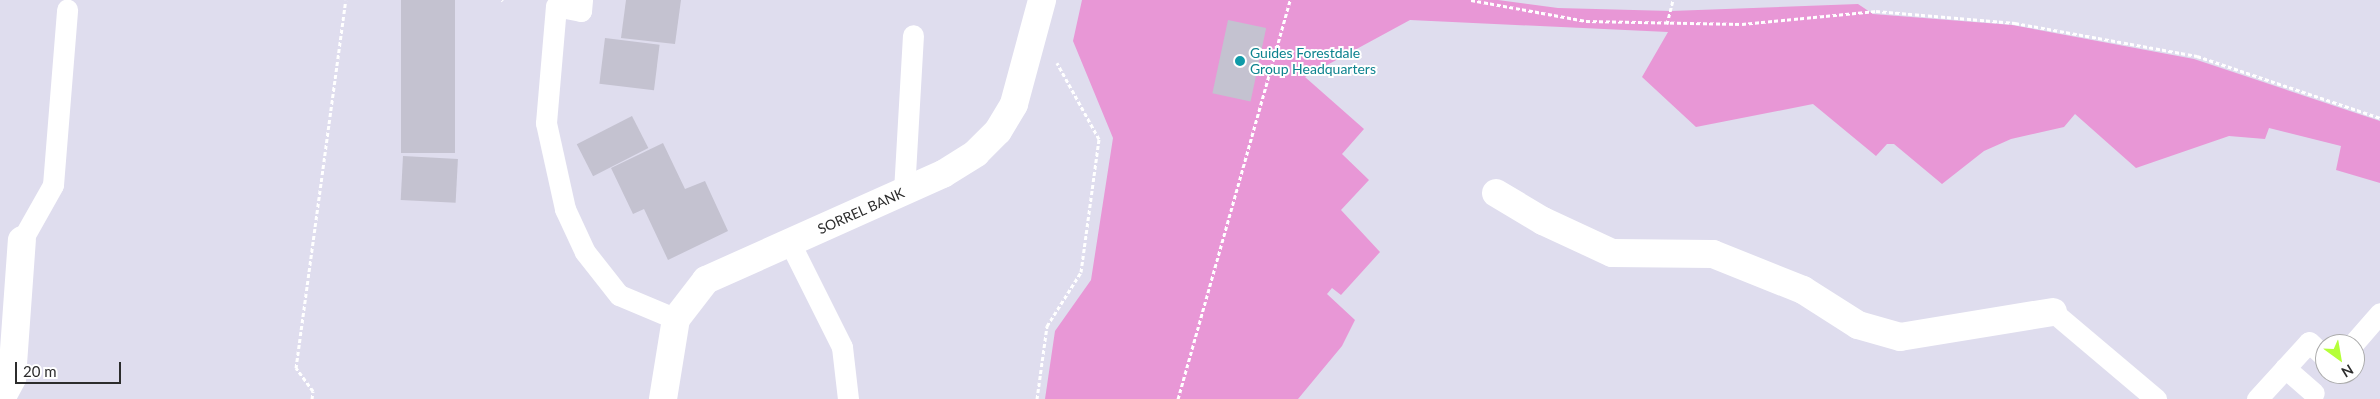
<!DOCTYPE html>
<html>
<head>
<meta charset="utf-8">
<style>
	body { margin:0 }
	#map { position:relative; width:2380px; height:399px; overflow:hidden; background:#dfddee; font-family:Lato,sans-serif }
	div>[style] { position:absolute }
	.green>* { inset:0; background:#e897d6 }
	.building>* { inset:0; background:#c4c2d0; transform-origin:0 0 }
	.path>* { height:3px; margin-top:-1.5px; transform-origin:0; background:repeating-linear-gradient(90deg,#fff 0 4px,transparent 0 6.5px) }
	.lane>* { height:21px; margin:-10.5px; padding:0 10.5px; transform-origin:10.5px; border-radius:10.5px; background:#fff }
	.street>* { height:28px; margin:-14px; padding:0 14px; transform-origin:14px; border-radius:14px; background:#fff }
	.dots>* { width:14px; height:14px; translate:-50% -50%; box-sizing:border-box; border:2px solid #fff; border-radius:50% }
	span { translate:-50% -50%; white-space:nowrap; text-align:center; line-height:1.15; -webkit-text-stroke:4px #fff; paint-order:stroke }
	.culture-label { font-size:14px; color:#0d838f }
	.left { translate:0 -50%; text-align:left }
	.street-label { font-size:14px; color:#2c2c2c }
	.north { position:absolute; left:2315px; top:334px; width:50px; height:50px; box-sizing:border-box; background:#fff; border:1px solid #ababab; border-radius:50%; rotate:148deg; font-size:14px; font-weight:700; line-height:20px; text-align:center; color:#2c2c2c }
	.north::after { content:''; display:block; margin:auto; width:18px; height:22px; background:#b5ff39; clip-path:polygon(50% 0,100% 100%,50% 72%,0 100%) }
	.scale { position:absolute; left:15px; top:362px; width:106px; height:22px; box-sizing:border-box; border:2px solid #2c2c2c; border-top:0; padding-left:6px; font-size:15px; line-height:18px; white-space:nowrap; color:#2c2c2c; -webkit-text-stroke:4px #fff; paint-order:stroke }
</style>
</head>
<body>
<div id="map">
	<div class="green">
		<i style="clip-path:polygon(1082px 0,1498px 0,1558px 8px,1671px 11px,1858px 4px,1873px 14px,2012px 25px,2194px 59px,2380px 121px,2380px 183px,2336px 170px,2341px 146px,2269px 128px,2265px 139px,2229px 136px,2136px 168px,2075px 114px,2064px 127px,2011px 139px,1984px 151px,1942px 184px,1894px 144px,1887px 144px,1876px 156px,1813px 104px,1696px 127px,1642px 77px,1668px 32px,1410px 20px,1305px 77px,1364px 129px,1342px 154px,1369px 180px,1341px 210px,1380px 252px,1341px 295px,1332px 288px,1327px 294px,1355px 320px,1342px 346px,1298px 399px,1045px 399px,1055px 331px,1091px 280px,1113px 138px,1073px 41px)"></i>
	</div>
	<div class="building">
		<i style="left:401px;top:0;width:54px;height:153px"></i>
		<i style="clip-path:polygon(626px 0,681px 0,675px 44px,621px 38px)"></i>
		<i style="left:1228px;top:20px;width:39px;height:75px;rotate:12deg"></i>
		<i style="left:605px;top:38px;width:55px;height:46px;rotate:7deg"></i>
		<i style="left:632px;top:116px;width:36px;height:62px;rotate:63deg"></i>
		<i style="clip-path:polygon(663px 143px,685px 189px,705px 181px,728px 231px,668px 260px,644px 209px,633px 214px,611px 168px)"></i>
		<i style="left:403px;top:156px;width:55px;height:44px;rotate:3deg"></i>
	</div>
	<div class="path">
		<i style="left:502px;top:0;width:1px;rotate:45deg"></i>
		<i style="left:1471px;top:0;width:117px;rotate:10.3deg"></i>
		<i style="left:1586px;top:21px;width:156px;rotate:1.1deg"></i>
		<i style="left:1742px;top:24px;width:135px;rotate:-5.5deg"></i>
		<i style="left:1876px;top:11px;width:140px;rotate:4.9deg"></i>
		<i style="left:2015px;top:23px;width:185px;rotate:10.3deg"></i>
		<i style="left:2197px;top:56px;width:193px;rotate:18.7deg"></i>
		<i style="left:1667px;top:24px;width:25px;rotate:-76deg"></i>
		<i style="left:312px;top:399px;width:8px;rotate:-83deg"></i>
		<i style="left:313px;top:391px;width:29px;rotate:-126deg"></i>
		<i style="left:296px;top:368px;width:371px;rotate:-82.3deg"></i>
		<i style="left:1037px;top:399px;width:74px;rotate:-82.2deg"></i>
		<i style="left:1047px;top:326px;width:64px;rotate:-57.8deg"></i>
		<i style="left:1081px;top:272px;width:134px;rotate:-82.3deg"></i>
		<i style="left:1099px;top:139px;width:87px;rotate:-118.9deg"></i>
		<i style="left:1178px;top:399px;width:414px;rotate:-74.3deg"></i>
	</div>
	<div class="lane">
		<i style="left:582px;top:0;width:11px;rotate:95deg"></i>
		<i style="left:581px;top:11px;width:25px;rotate:-169deg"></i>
		<i style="left:556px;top:6px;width:117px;rotate:94.9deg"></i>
		<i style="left:546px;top:123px;width:88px;rotate:77.5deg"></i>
		<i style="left:565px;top:209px;width:47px;rotate:65.1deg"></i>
		<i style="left:585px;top:252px;width:55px;rotate:51.7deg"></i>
		<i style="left:619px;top:295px;width:62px;rotate:22.8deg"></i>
		<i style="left:904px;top:191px;width:156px;rotate:-86.7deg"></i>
		<i style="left:22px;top:240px;width:63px;rotate:-60.6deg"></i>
		<i style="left:53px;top:185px;width:176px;rotate:-85.4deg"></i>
		<i style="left:790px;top:243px;width:116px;rotate:63.4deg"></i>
		<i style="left:842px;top:347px;width:52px;rotate:83.4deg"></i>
		<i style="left:2053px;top:312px;width:135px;rotate:40.2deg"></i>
		<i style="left:2353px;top:344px;width:41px;rotate:-48.9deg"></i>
		<i style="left:2285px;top:368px;width:38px;rotate:41deg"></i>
		<i style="left:2257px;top:399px;width:77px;rotate:-47.6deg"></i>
		<i style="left:2309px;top:342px;width:22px;rotate:43deg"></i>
	</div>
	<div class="street">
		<i style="left:1496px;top:193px;width:55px;rotate:30.8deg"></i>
		<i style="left:1543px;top:221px;width:76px;rotate:24.9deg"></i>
		<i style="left:1612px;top:253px;width:101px;rotate:0.6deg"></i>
		<i style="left:1713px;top:254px;width:97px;rotate:21.8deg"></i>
		<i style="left:1803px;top:290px;width:65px;rotate:32.5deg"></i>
		<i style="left:1858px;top:325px;width:44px;rotate:15.9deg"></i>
		<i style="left:1900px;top:337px;width:155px;rotate:-9.3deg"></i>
		<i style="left:1px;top:399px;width:24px;rotate:-62deg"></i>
		<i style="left:12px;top:378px;width:138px;rotate:-85.9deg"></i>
		<i style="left:663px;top:399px;width:81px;rotate:-80.8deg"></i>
		<i style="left:676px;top:319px;width:49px;rotate:-52.4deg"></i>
		<i style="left:706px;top:280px;width:260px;rotate:-24.1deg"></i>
		<i style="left:943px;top:174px;width:39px;rotate:-32deg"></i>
		<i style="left:976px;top:153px;width:31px;rotate:-45deg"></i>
		<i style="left:998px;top:131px;width:31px;rotate:-59deg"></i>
		<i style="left:1014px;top:104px;width:108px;rotate:-74.9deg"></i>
	</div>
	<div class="dots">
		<i style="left:1240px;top:61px;background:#0f9aa8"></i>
	</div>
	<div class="culture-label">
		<span class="left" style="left:1250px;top:61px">Guides Forestdale<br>Group Headquarters</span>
	</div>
	<div class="street-label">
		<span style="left:861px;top:211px;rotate:-24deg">SORREL BANK</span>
	</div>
	<div class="north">N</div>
	<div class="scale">20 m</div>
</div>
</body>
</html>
